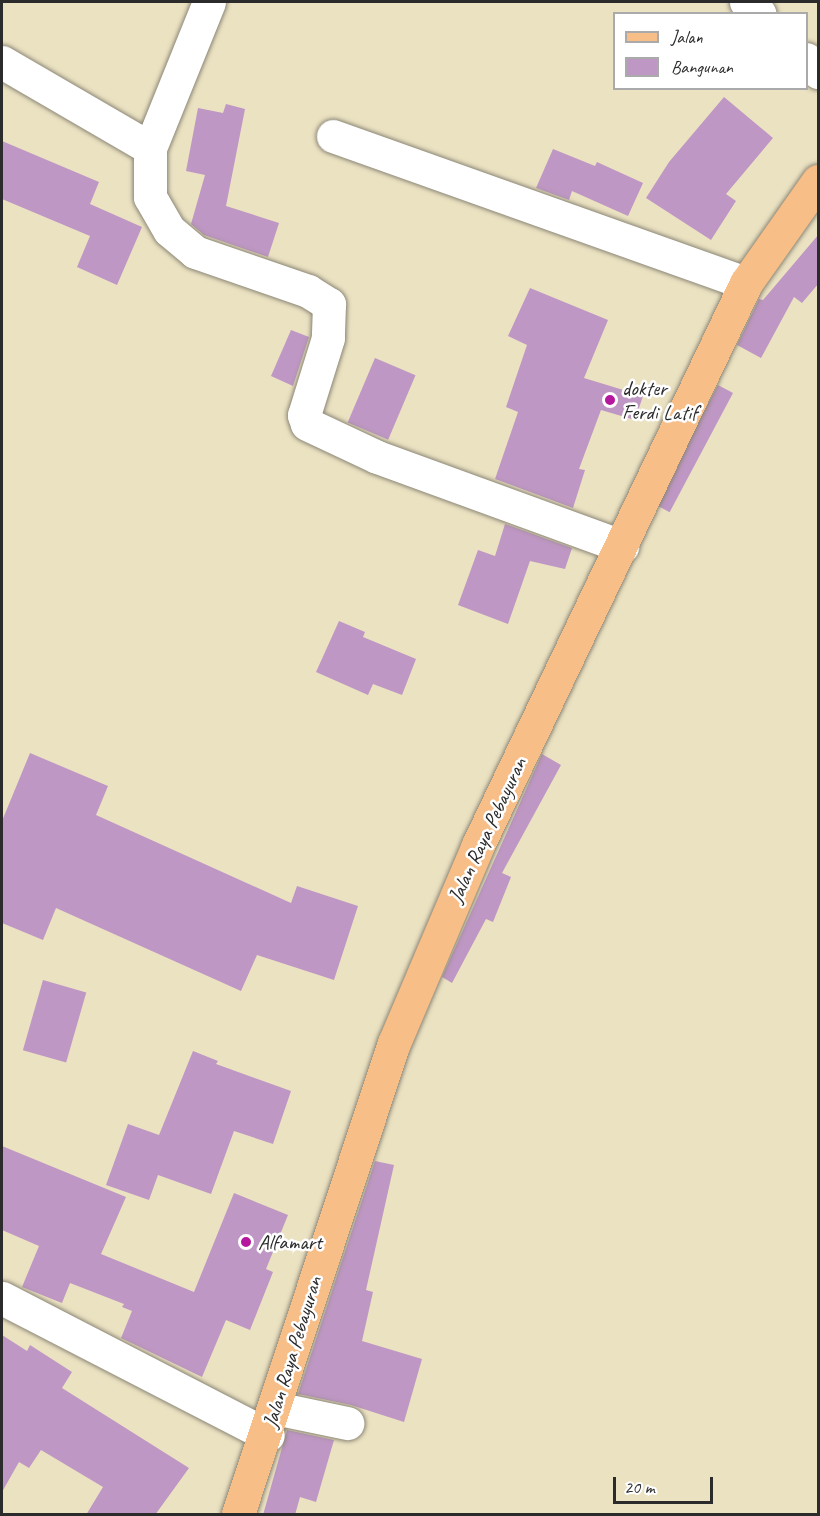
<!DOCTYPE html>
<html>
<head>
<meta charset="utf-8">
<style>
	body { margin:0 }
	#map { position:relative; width:820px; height:1516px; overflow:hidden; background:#ebe2c2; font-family:Caveat,sans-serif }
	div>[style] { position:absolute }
	.building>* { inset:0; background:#be97c4; transform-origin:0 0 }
	.roads { filter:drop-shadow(0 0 2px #8b8676) drop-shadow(0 0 2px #8b8676) }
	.minor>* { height:33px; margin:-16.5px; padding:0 16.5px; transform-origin:16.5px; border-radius:16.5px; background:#fff }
	.major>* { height:33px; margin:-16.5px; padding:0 16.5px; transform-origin:16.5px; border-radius:16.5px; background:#f7be88 }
	.dots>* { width:16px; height:16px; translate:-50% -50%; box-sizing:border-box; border:3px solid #fff; border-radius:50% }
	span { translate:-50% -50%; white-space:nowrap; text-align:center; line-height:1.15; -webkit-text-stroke:5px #fff; paint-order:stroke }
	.poi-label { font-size:21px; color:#2b2b2b }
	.left { translate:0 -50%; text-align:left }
	.street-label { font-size:21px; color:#2b2b2b }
	.frame { position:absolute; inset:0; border:3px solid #2b2b2b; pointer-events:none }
	.legend { position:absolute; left:613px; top:12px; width:195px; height:78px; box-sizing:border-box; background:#fff; border:2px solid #aaa; margin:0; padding:8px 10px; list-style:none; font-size:18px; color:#2b2b2b }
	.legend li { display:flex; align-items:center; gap:12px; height:30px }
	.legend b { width:30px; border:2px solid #aaa }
	.scale { position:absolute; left:613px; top:1477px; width:100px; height:27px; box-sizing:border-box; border:3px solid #2b2b2b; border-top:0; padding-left:8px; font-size:18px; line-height:21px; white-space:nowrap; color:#2b2b2b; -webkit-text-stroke:4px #fff; paint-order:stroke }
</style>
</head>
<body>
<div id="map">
	<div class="building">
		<i style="clip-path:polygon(724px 97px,773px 138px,726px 194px,736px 201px,711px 240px,646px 198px,669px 162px)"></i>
		<i style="clip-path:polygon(226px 104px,245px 109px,226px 206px,279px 223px,268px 257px,204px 235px,191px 224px,205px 175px,186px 171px,198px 108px,223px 113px)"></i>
		<i style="clip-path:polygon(2px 141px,99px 182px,90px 204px,142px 227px,117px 285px,77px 267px,90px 236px,2px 199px)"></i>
		<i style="clip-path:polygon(553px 149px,595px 166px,597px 162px,643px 183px,628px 216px,572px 191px,569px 200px,536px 188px)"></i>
		<i style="clip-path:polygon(819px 234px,819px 283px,802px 303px,794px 297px,761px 358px,737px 345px,759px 299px,763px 300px)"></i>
		<i style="clip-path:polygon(530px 288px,608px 320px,584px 378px,643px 396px,635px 420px,601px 410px,579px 469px,585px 470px,573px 508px,495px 479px,518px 412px,506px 407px,527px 345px,508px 336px)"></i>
		<i style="clip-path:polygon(291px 330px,309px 337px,293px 386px,271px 376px)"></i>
		<i style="left:375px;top:358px;width:44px;height:70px;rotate:23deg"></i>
		<i style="left:718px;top:385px;width:17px;height:135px;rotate:28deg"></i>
		<i style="clip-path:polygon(505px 524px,572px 548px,565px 569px,530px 561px,508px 624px,458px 605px,478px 550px,495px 556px)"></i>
		<i style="clip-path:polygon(339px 621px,365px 632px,363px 637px,416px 659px,402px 695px,373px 684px,368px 695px,316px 672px)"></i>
		<i style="clip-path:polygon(30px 753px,108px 786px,96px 815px,291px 903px,297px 886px,358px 906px,334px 980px,257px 955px,241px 991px,56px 908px,43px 940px,2px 923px,2px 821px)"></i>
		<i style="clip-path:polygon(542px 754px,561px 765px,502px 873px,511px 877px,493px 922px,486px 919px,452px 983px,442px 977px)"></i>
		<i style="left:43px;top:980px;width:45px;height:73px;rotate:16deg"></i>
		<i style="clip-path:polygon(193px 1051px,218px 1061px,216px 1064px,291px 1091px,273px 1144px,234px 1131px,211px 1194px,158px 1175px,149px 1200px,106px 1185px,128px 1124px,159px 1135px)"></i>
		<i style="clip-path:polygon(2px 1146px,126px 1197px,101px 1254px,194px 1292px,234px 1193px,288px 1215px,266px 1269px,273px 1272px,250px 1330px,226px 1320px,202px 1377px,121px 1338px,132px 1311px,122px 1307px,124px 1304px,70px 1283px,62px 1303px,22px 1287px,39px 1246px,2px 1230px)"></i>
		<i style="clip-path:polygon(375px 1161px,394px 1165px,366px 1290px,373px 1292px,362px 1341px,422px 1359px,404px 1422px,351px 1405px,298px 1394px)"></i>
		<i style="clip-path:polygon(2px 1335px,27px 1351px,30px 1345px,72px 1372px,62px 1388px,189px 1468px,155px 1515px,86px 1515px,103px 1487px,41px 1450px,29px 1468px,19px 1462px,2px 1492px)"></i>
		<i style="clip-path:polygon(287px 1430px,334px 1440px,316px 1502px,300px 1497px,295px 1515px,263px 1515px)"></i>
	</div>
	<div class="roads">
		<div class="minor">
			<i style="left:209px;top:2px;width:157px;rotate:112deg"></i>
			<i style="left:150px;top:148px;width:49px;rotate:90deg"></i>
			<i style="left:150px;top:197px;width:38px;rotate:60deg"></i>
			<i style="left:169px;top:230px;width:34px;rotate:40deg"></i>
			<i style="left:195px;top:252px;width:120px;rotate:19deg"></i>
			<i style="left:308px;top:291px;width:25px;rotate:32deg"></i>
			<i style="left:329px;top:304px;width:34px;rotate:92deg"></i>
			<i style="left:328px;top:338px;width:81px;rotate:107.3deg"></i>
			<i style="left:304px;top:415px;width:9px;rotate:72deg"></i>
			<i style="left:307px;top:424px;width:77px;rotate:25.2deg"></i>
			<i style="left:377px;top:457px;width:261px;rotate:20deg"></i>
			<i style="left:746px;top:2px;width:18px;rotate:41deg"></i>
			<i style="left:806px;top:59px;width:18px;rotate:47deg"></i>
			<i style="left:2px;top:62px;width:171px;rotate:30.2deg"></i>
			<i style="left:333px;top:136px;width:438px;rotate:19.6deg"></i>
			<i style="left:2px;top:1298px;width:299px;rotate:27.3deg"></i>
			<i style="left:275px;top:1408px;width:74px;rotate:11.8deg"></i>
		</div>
		<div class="major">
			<i style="left:238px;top:1514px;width:496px;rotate:-71.7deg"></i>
			<i style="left:394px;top:1043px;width:213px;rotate:-67deg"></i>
			<i style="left:477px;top:847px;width:625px;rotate:-64.5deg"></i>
			<i style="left:746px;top:283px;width:125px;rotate:-54.8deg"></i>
		</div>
	</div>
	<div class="dots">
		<i style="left:610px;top:400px;background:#b5179e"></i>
		<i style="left:246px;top:1242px;background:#b5179e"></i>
	</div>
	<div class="poi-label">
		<span class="left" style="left:622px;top:400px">dokter<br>Ferdi Latif</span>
		<span class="left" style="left:258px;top:1242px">Alfamart</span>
	</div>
	<div class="street-label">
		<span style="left:487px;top:830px;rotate:-65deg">Jalan Raya Pebayuran</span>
		<span style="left:292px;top:1352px;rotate:-73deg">Jalan Raya Pebayuran</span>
	</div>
	<div class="frame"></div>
	<ul class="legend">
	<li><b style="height:8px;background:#f7be88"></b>Jalan</li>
	<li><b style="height:16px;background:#be97c4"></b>Bangunan</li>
	</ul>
	<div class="scale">20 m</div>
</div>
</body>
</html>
